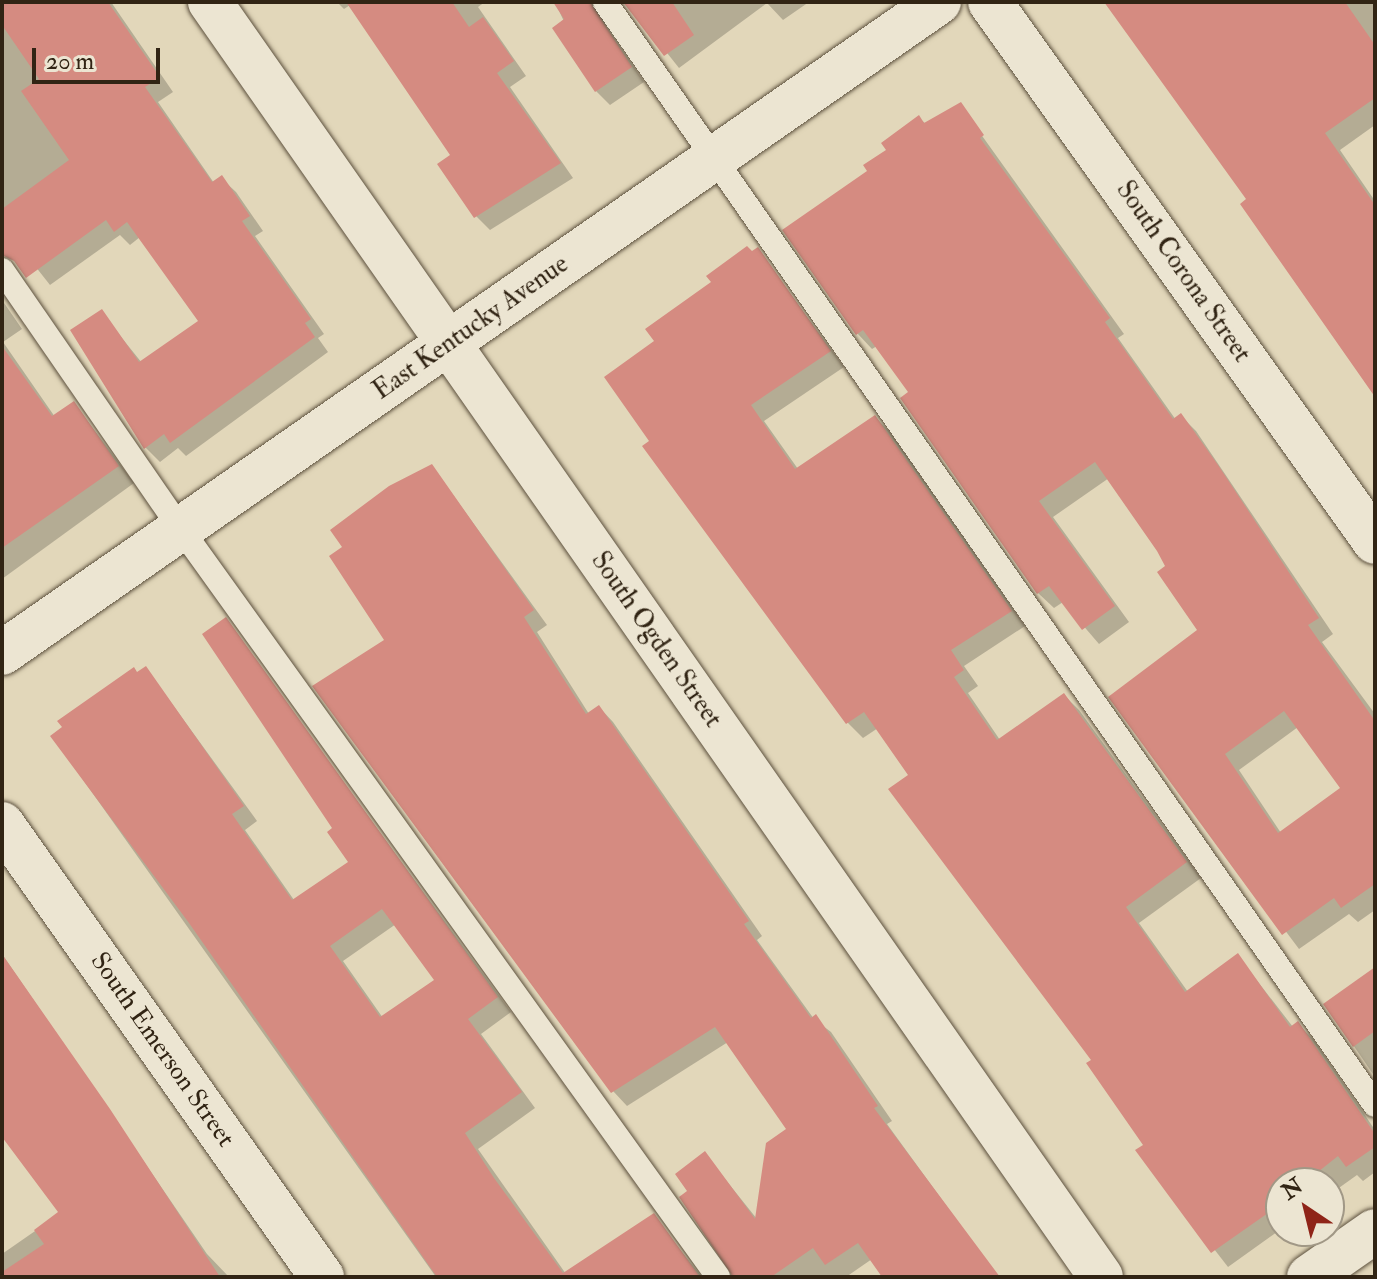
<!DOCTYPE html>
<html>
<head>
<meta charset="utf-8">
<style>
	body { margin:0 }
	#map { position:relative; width:1377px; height:1279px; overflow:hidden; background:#e2d7ba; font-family:"IM FELL Double Pica",serif }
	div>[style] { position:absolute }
	.shadow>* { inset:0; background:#0003 }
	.building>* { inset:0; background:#d58b81 }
	.roads { filter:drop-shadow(0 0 2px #5d513e) drop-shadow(0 0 2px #5d513e) }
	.lane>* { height:24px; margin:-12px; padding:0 12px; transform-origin:12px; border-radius:12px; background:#ece5d2 }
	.street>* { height:44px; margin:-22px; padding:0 22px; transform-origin:22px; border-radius:22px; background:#ece5d2 }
	.secondary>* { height:44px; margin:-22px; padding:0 22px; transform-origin:22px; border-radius:22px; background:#ece5d2 }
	span { translate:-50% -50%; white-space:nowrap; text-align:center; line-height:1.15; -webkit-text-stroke:6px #ece5d2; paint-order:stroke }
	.street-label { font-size:26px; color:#312414 }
	.frame { position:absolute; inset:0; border:4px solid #312414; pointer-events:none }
	.north { position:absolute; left:1265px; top:1167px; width:80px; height:80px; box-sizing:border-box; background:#ece5d2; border:2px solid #a19886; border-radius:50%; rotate:325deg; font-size:22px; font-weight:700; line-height:32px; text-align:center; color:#312414 }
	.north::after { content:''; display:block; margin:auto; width:28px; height:36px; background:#8f2418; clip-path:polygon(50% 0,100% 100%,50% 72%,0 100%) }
	.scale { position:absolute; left:32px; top:48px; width:128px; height:36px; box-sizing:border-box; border:4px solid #312414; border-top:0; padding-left:10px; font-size:24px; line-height:28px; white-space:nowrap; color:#312414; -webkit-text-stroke:6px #ece5d2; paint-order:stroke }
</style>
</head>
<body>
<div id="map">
	<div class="shadow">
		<i style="clip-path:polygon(2px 2px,111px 2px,173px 92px,158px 102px,214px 183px,221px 178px,236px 192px,263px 231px,255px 236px,324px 334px,318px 338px,328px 352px,186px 456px,178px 448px,160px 462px,145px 447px,101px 312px,142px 363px,201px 322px,140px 237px,130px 245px,120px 235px,50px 285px,2px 224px)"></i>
		<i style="clip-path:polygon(337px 2px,485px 2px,478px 7px,526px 76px,510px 87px,573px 178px,490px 230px,476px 216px,453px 155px,350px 5px,344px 9px)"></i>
		<i style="clip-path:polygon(555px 2px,809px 2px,783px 20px,767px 3px,679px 68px,629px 5px,612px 2px,604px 11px,606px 26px,644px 82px,610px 105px,596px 91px)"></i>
		<i style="clip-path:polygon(1107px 2px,1375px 2px,1375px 125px,1340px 150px,1375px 201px,1375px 396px,1242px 204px,1248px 200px)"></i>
		<i style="clip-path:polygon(evenodd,960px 105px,1124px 334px,1118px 338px,1176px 420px,1181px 416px,1196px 431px,1333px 634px,1322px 642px,1375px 714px,1375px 910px,1358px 922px,1349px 914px,1299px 949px,1111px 697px,1200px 630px,1159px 550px,1109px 478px,1053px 517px,1129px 622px,1099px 644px,1063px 602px,1054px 608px,1038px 593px,911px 392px,877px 346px,872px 349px,857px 333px,870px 171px,919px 118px,926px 124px,960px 105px,1298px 727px,1343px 788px,1281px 833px,1239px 770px,1298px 727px)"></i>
		<i style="clip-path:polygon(758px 250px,844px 367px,764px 421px,798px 469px,875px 417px,890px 432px,1025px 626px,964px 666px,978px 686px,968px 693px,1000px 740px,1064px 695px,1079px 710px,1201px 878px,1139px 923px,1188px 992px,1238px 956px,1293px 1027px,1298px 1024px,1313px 1039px,1375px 1130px,1375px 1172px,1363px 1181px,1357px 1175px,1329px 1195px,1329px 1183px,1281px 1183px,1281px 1229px,1228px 1267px,1138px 1151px,1146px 1146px,1094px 1061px,878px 728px,863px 738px,848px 723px,652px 441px,656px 342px)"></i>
		<i style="clip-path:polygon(2px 300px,22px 329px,3px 342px,55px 417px,74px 403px,134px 483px,2px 579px)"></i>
		<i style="clip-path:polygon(432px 466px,547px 625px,537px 632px,589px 714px,599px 707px,613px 722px,762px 936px,757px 940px,814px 1019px,831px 1032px,892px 1121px,887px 1124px,998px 1277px,885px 1277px,872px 1259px,846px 1277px,731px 1277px,733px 1268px,690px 1192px,705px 1154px,757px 1219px,789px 1129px,728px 1042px,627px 1106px,613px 1091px,387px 641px)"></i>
		<i style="clip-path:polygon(evenodd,225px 620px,511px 1012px,481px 1034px,535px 1108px,478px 1149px,566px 1274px,653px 1216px,702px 1277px,436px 1277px,52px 736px,146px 668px,257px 821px,245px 830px,294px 900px,351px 862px,225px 620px,396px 924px,436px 980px,383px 1018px,343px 961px,396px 924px)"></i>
		<i style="clip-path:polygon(2px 954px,207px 1254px,229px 1277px,2px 1277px,2px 1254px,61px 1213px,2px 1132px)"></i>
		<i style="clip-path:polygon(1375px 970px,1375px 1077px,1325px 1004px)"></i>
	</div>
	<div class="building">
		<i style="clip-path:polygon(2px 2px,108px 2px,160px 77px,145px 87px,212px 182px,222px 175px,250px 216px,242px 221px,311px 319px,305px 323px,315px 337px,170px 443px,164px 434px,144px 449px,70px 330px,102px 309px,139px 362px,198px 321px,127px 222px,114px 232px,106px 220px,26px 278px,14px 261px,2px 255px,2px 209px,69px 160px,21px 91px,39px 79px,2px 25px)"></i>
		<i style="clip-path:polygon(346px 2px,452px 2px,469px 27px,483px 17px,514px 61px,497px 73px,561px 163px,474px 218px,437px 164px,450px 155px)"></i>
		<i style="clip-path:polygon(553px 2px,590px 2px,632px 67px,595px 92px,552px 28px,564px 19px)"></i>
		<i style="clip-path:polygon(623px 2px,672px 2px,694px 35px,664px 56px)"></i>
		<i style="clip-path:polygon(1104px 2px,1345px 2px,1375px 45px,1375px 98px,1325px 133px,1375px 205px,1375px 397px,1240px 204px,1246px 199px)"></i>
		<i style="clip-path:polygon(evenodd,961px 102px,984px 135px,980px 138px,1110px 318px,1105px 322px,1173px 419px,1181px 413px,1218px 465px,1319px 618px,1308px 625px,1375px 721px,1375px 884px,1341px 908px,1334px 898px,1282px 935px,1108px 697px,1197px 630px,1157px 572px,1165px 566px,1157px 551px,1095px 462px,1039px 501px,1115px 606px,1082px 630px,1049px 586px,1037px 594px,900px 398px,908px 392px,863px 330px,856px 335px,782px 230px,867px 171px,863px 165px,886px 150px,881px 143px,919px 115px,924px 123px,961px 102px,1284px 711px,1340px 788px,1278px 833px,1225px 754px,1284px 711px)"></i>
		<i style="clip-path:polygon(747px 246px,752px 251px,758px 247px,831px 351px,751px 405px,795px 469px,875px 415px,1012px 611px,951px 650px,964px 670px,954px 677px,997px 740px,1064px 693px,1187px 862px,1126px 907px,1185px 992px,1238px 953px,1290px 1027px,1298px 1021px,1375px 1134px,1375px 1147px,1346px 1167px,1338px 1156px,1304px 1183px,1281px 1183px,1281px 1204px,1211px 1253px,1135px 1150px,1143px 1145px,1086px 1063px,1091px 1060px,888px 789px,908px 775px,864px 712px,846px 724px,642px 446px,649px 441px,604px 377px,654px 341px,645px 329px,711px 282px,706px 276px)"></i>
		<i style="clip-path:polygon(2px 346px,52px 416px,74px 401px,119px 466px,2px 548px)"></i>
		<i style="clip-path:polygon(432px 464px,534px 610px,524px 617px,586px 714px,599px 705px,749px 921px,744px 924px,811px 1018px,816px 1014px,878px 1106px,874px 1108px,1000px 1277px,882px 1277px,858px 1243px,825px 1265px,813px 1248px,771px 1277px,733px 1277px,679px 1197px,687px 1191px,675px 1174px,705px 1151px,755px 1219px,766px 1143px,786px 1129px,715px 1027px,611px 1093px,312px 686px,384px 640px,329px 556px,342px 547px,330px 530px,389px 486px)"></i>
		<i style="clip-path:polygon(evenodd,226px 617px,498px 997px,468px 1019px,522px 1092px,465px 1133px,494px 1178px,563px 1273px,654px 1213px,700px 1277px,437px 1277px,189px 923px,50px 736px,62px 727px,57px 721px,134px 667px,137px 672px,146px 666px,244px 806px,232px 814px,292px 900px,348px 862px,327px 832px,332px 828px,202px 634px,226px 617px,382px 909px,434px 980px,380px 1017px,330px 946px,382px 909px)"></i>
		<i style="clip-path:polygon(2px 954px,110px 1109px,220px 1277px,2px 1277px,2px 1272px,44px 1244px,34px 1230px,58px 1212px,2px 1137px)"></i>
		<i style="clip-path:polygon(1375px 967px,1375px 1031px,1353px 1047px,1323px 1004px)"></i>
	</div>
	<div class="roads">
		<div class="lane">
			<i style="left:605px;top:2px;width:1345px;rotate:55.08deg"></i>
			<i style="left:2px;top:270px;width:315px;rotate:55.4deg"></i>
			<i style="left:181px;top:529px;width:921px;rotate:54.32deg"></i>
		</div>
		<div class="street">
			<i style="left:210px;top:2px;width:1555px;rotate:55.05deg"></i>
			<i style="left:990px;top:2px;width:663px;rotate:54.51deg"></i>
			<i style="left:2px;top:653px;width:1141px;rotate:-34.79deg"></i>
			<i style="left:1309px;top:1277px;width:80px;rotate:-34.9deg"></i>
		</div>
		<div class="secondary">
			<i style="left:2px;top:824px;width:555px;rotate:54.76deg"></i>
		</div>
	</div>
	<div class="street-label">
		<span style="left:1183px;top:272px;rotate:55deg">South Corona Street</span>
		<span style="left:471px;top:328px;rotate:-35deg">East Kentucky Avenue</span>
		<span style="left:656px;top:640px;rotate:55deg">South Ogden Street</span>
		<span style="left:162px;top:1050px;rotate:55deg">South Emerson Street</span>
	</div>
	<div class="frame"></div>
	<div class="north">N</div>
	<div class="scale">20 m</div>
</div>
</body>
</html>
